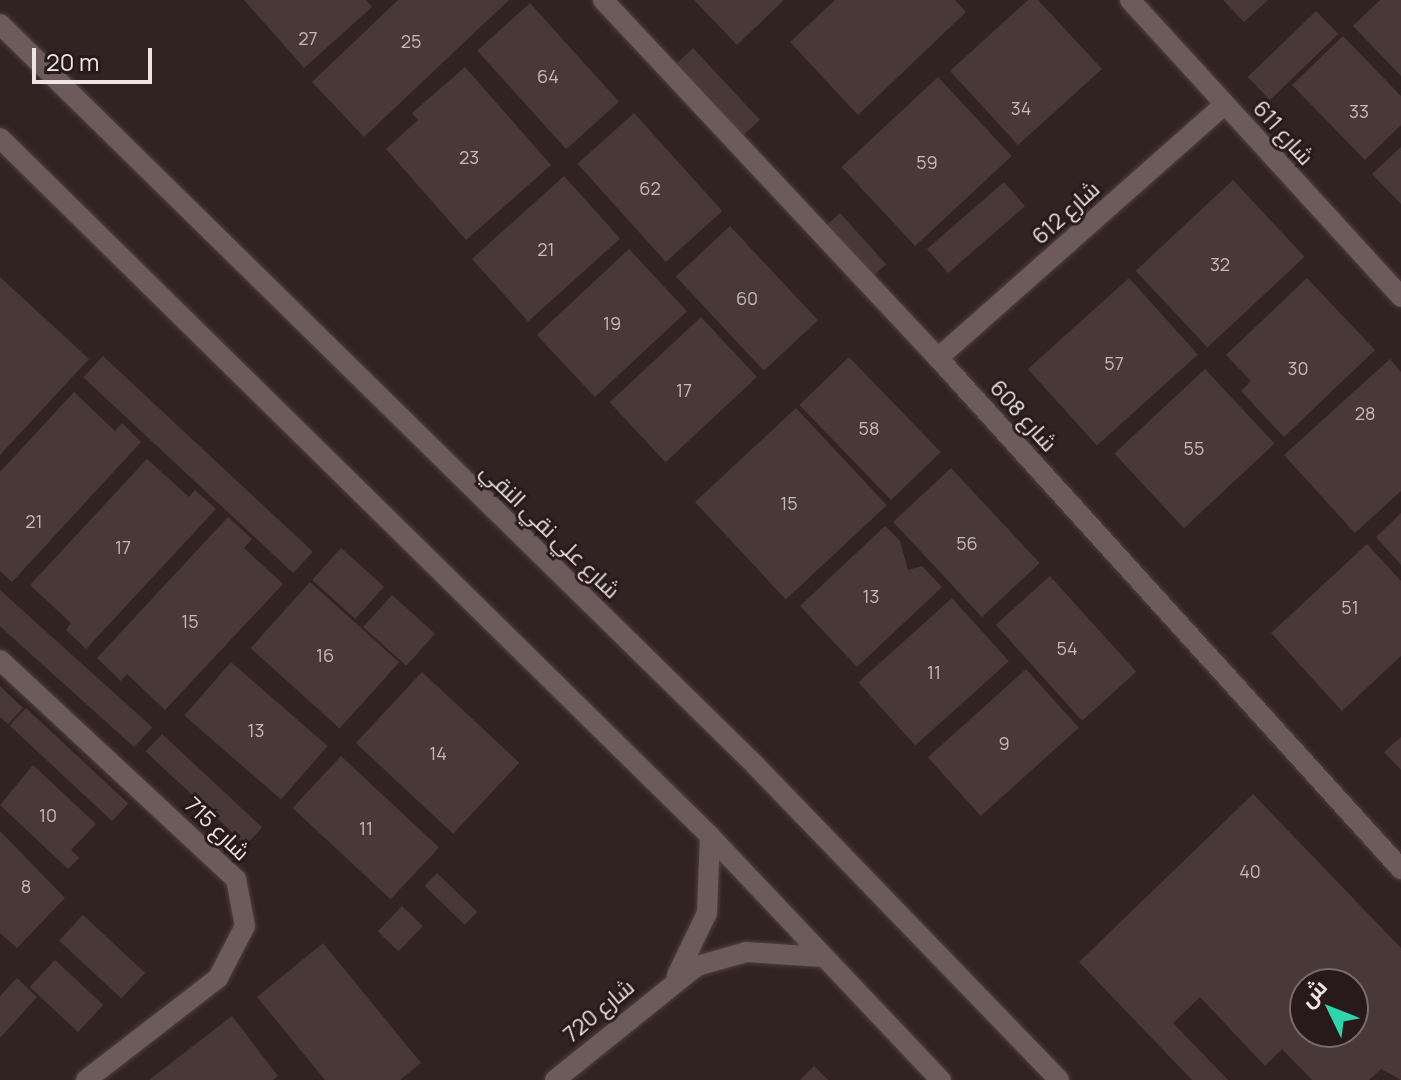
<!DOCTYPE html>
<html>
<head>
<meta charset="utf-8">
<style>
	body { margin:0 }
	#map { position:relative; width:1401px; height:1080px; overflow:hidden; background:#322323; font-family:Manrope,Cairo,sans-serif }
	div>[style] { position:absolute }
	.building>* { inset:0; background:#493838; transform-origin:0 0 }
	.roads { filter:drop-shadow(0 0 2px #4d4040) drop-shadow(0 0 2px #4d4040) }
	.minor>* { height:20px; margin:-10px; padding:0 10px; transform-origin:10px; border-radius:10px; background:#6c5b5a }
	.tertiary>* { height:20px; margin:-10px; padding:0 10px; transform-origin:10px; border-radius:10px; background:#6c5b5a }
	span { translate:-50% -50%; white-space:nowrap; text-align:center; line-height:1.15; -webkit-text-stroke:6px #281a1a; paint-order:stroke }
	.number-label { font-size:18px; color:#c6b9b9 }
	.number-label span { -webkit-text-stroke-width:0 }
	.street-label { font-size:22px; color:#efe4e4 }
	.north { position:absolute; left:1289px; top:968px; width:80px; height:80px; box-sizing:border-box; background:#281a1a; border:2px solid #786b6b; border-radius:50%; rotate:313deg; font-size:22px; font-weight:700; line-height:32px; text-align:center; color:#efe4e4 }
	.north::after { content:''; display:block; margin:auto; width:28px; height:36px; background:#30d4a9; clip-path:polygon(50% 0,100% 100%,50% 72%,0 100%) }
	.scale { position:absolute; left:32px; top:48px; width:120px; height:36px; box-sizing:border-box; border:4px solid #efe4e4; border-top:0; padding-left:10px; font-size:24px; line-height:28px; white-space:nowrap; color:#efe4e4; -webkit-text-stroke:6px #281a1a; paint-order:stroke }
</style>
</head>
<body>
<div id="map">
	<div class="building">
		<i style="clip-path:polygon(244px 0,366px 0,372px 7px,304px 68px)"></i>
		<i style="clip-path:polygon(398px 0,509px 0,364px 137px,312px 82px)"></i>
		<i style="clip-path:polygon(694px 0,784px 0,737px 45px)"></i>
		<i style="clip-path:polygon(835px 0,955px 0,966px 12px,858px 115px,790px 42px)"></i>
		<i style="clip-path:polygon(1028px 0,1038px 0,1102px 69px,1018px 145px,950px 71px)"></i>
		<i style="clip-path:polygon(1223px 0,1268px 0,1244px 22px)"></i>
		<i style="clip-path:polygon(1380px 0,1401px 0,1401px 76px,1353px 26px)"></i>
		<i style="left:530px;top:3px;width:133px;height:71px;rotate:48deg"></i>
		<i style="left:1316px;top:11px;width:32px;height:95px;rotate:46deg"></i>
		<i style="clip-path:polygon(1343px 36px,1401px 96px,1401px 125px,1365px 160px,1292px 85px)"></i>
		<i style="left:693px;top:48px;width:98px;height:26px;rotate:47deg"></i>
		<i style="clip-path:polygon(465px 67px,551px 165px,466px 240px,386px 149px,418px 120px,412px 113px)"></i>
		<i style="left:938px;top:77px;width:108px;height:132px;rotate:47deg"></i>
		<i style="left:634px;top:113px;width:132px;height:76px;rotate:48deg"></i>
		<i style="clip-path:polygon(1401px 147px,1401px 204px,1372px 174px)"></i>
		<i style="left:564px;top:176px;width:84px;height:124px;rotate:48deg"></i>
		<i style="left:1233px;top:180px;width:105px;height:133px;rotate:47deg"></i>
		<i style="left:1004px;top:182px;width:32px;height:102px;rotate:49deg"></i>
		<i style="left:840px;top:213px;width:69px;height:23px;rotate:48deg"></i>
		<i style="left:730px;top:226px;width:129px;height:74px;rotate:47deg"></i>
		<i style="left:629px;top:249px;width:85px;height:126px;rotate:47deg"></i>
		<i style="clip-path:polygon(0 277px,89px 359px,0 455px)"></i>
		<i style="left:1129px;top:278px;width:103px;height:136px;rotate:48deg"></i>
		<i style="clip-path:polygon(1307px 278px,1375px 350px,1284px 437px,1241px 391px,1251px 381px,1226px 355px)"></i>
		<i style="left:701px;top:317px;width:82px;height:125px;rotate:47deg"></i>
		<i style="left:103px;top:356px;width:287px;height:29px;rotate:43deg"></i>
		<i style="left:849px;top:357px;width:132px;height:69px;rotate:46deg"></i>
		<i style="clip-path:polygon(1390px 359px,1401px 372px,1401px 491px,1355px 533px,1284px 455px)"></i>
		<i style="left:1205px;top:369px;width:102px;height:124px;rotate:47deg"></i>
		<i style="clip-path:polygon(74px 392px,115px 431px,122px 423px,141px 442px,12px 582px,0 571px,0 472px)"></i>
		<i style="left:796px;top:408px;width:133px;height:138px;rotate:47deg"></i>
		<i style="clip-path:polygon(147px 459px,189px 497px,195px 490px,216px 509px,86px 649px,66px 630px,71px 623px,30px 585px)"></i>
		<i style="left:951px;top:468px;width:130px;height:79px;rotate:47deg"></i>
		<i style="clip-path:polygon(1401px 513px,1401px 565px,1376px 537px)"></i>
		<i style="clip-path:polygon(228px 517px,252px 539px,244px 548px,283px 584px,165px 710px,127px 674px,121px 681px,97px 658px)"></i>
		<i style="clip-path:polygon(885px 526px,900px 541px,908px 570px,922px 566px,942px 587px,857px 667px,800px 606px)"></i>
		<i style="clip-path:polygon(1367px 544px,1401px 581px,1401px 656px,1342px 711px,1271px 633px)"></i>
		<i style="left:341px;top:548px;width:58px;height:43px;rotate:42deg"></i>
		<i style="left:1050px;top:576px;width:129px;height:73px;rotate:48deg"></i>
		<i style="left:310px;top:582px;width:120px;height:89px;rotate:42deg"></i>
		<i style="left:0;top:590px;width:205px;height:27px;rotate:42deg"></i>
		<i style="left:392px;top:595px;width:58px;height:43px;rotate:42deg"></i>
		<i style="left:952px;top:598px;width:85px;height:126px;rotate:48deg"></i>
		<i style="left:231px;top:662px;width:128px;height:71px;rotate:41deg"></i>
		<i style="left:1026px;top:669px;width:79px;height:132px;rotate:48deg"></i>
		<i style="left:422px;top:672px;width:133px;height:97px;rotate:43deg"></i>
		<i style="clip-path:polygon(0 686px,23px 708px,8px 724px,0 717px)"></i>
		<i style="left:26px;top:708px;width:140px;height:24px;rotate:43deg"></i>
		<i style="left:162px;top:734px;width:137px;height:24px;rotate:43deg"></i>
		<i style="clip-path:polygon(1401px 737px,1401px 770px,1384px 752px)"></i>
		<i style="left:341px;top:756px;width:134px;height:71px;rotate:43deg"></i>
		<i style="clip-path:polygon(33px 765px,96px 824px,71px 850px,79px 858px,68px 869px,0 805px)"></i>
		<i style="clip-path:polygon(evenodd,1253px 794px,1401px 948px,1401px 1080px,1381px 1069px,1369px 1080px,1312px 1080px,1282px 1049px,1265px 1066px,1200px 997px,1173px 1023px,1228px 1080px,1192px 1080px,1079px 962px,1253px 794px,1305px 984px,1353px 984px,1353px 1032px,1305px 1032px,1305px 984px)"></i>
		<i style="clip-path:polygon(0 831px,65px 898px,17px 948px,0 933px)"></i>
		<i style="left:437px;top:873px;width:56px;height:18px;rotate:44deg"></i>
		<i style="left:402px;top:906px;width:29px;height:35px;rotate:44deg"></i>
		<i style="left:83px;top:915px;width:85px;height:35px;rotate:43deg"></i>
		<i style="clip-path:polygon(323px 943px,421px 1063px,400px 1080px,325px 1080px,257px 997px)"></i>
		<i style="left:55px;top:960px;width:66px;height:37px;rotate:43deg"></i>
		<i style="clip-path:polygon(17px 978px,37px 997px,0 1038px,0 996px)"></i>
		<i style="clip-path:polygon(232px 1016px,278px 1076px,273px 1080px,149px 1080px)"></i>
		<i style="clip-path:polygon(814px 1066px,828px 1080px,800px 1080px)"></i>
	</div>
	<div class="roads">
		<div class="minor">
			<i style="left:603px;top:0;width:490px;rotate:46.9deg"></i>
			<i style="left:938px;top:358px;width:690px;rotate:47.82deg"></i>
			<i style="left:1130px;top:0;width:402px;rotate:47.6deg"></i>
			<i style="left:938px;top:358px;width:383px;rotate:-41.5deg"></i>
			<i style="left:0;top:660px;width:322px;rotate:42.9deg"></i>
			<i style="left:236px;top:879px;width:48px;rotate:79.2deg"></i>
			<i style="left:245px;top:926px;width:59px;rotate:117.4deg"></i>
			<i style="left:218px;top:978px;width:167px;rotate:142.3deg"></i>
			<i style="left:677px;top:975px;width:69px;rotate:-64.2deg"></i>
			<i style="left:707px;top:913px;width:77px;rotate:-87.8deg"></i>
			<i style="left:555px;top:1080px;width:182px;rotate:-38.8deg"></i>
			<i style="left:697px;top:966px;width:51px;rotate:-15.9deg"></i>
			<i style="left:746px;top:952px;width:77px;rotate:3.7deg"></i>
		</div>
		<div class="tertiary">
			<i style="left:0;top:24px;width:1059px;rotate:44.46deg"></i>
			<i style="left:756px;top:766px;width:436px;rotate:46deg"></i>
			<i style="left:0;top:138px;width:996px;rotate:44.51deg"></i>
			<i style="left:710px;top:836px;width:336px;rotate:46.6deg"></i>
		</div>
	</div>
	<div class="number-label">
		<span style="left:308px;top:38px">27</span>
		<span style="left:411px;top:41px">25</span>
		<span style="left:548px;top:76px">64</span>
		<span style="left:1021px;top:108px">34</span>
		<span style="left:1359px;top:111px">33</span>
		<span style="left:469px;top:157px">23</span>
		<span style="left:927px;top:162px">59</span>
		<span style="left:650px;top:188px">62</span>
		<span style="left:546px;top:249px">21</span>
		<span style="left:1220px;top:264px">32</span>
		<span style="left:747px;top:298px">60</span>
		<span style="left:612px;top:323px">19</span>
		<span style="left:1114px;top:363px">57</span>
		<span style="left:1298px;top:368px">30</span>
		<span style="left:684px;top:390px">17</span>
		<span style="left:1365px;top:413px">28</span>
		<span style="left:869px;top:428px">58</span>
		<span style="left:1194px;top:448px">55</span>
		<span style="left:789px;top:503px">15</span>
		<span style="left:34px;top:521px">21</span>
		<span style="left:967px;top:543px">56</span>
		<span style="left:123px;top:547px">17</span>
		<span style="left:871px;top:596px">13</span>
		<span style="left:1350px;top:607px">51</span>
		<span style="left:190px;top:621px">15</span>
		<span style="left:1067px;top:648px">54</span>
		<span style="left:325px;top:655px">16</span>
		<span style="left:934px;top:672px">11</span>
		<span style="left:256px;top:730px">13</span>
		<span style="left:1004px;top:743px">9</span>
		<span style="left:438px;top:753px">14</span>
		<span style="left:48px;top:815px">10</span>
		<span style="left:366px;top:828px">11</span>
		<span style="left:1250px;top:871px">40</span>
		<span style="left:26px;top:886px">8</span>
	</div>
	<div class="street-label">
		<span style="left:1283px;top:133px;rotate:48deg">شارع 611</span>
		<span style="left:1066px;top:213px;rotate:-42deg">شارع 612</span>
		<span style="left:1023px;top:416px;rotate:48deg">شارع 608</span>
		<span style="left:550px;top:531px;rotate:44deg">شارع علي نقي النقي</span>
		<span style="left:217px;top:829px;rotate:44deg">شارع 715</span>
		<span style="left:599px;top:1011px;rotate:-40deg">شارع 720</span>
	</div>
	<div class="north">ش</div>
	<div class="scale">20 m</div>
</div>
</body>
</html>
